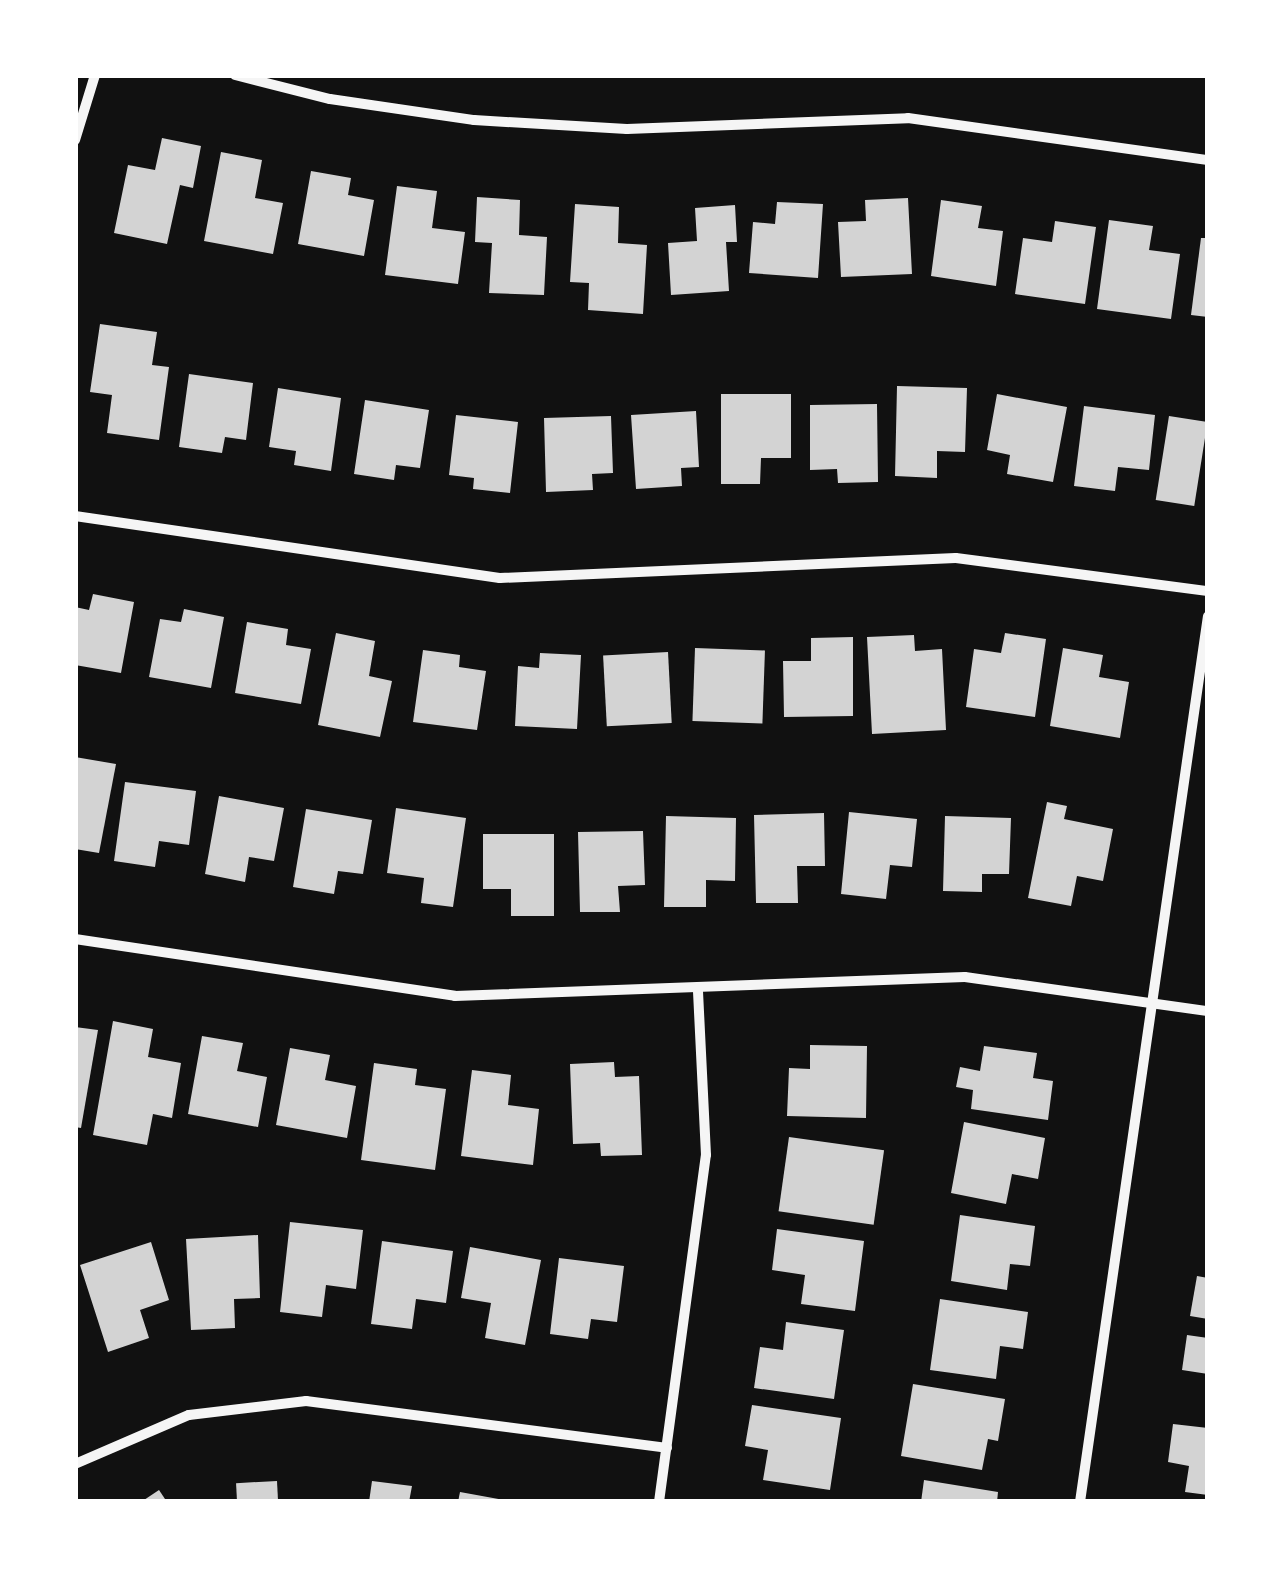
<!DOCTYPE html>
<html>
<head>
<meta charset="utf-8">
<style>
	body { margin:0 }
	#map { position:relative; width:1283px; height:1577px; overflow:hidden; background:#111; font-family:"Golos Text",sans-serif }
	div>[style] { position:absolute }
	.building>* { inset:0; background:#d3d3d3; transform-origin:0 0 }
	.minor>* { height:10px; margin:-5px; padding:0 5px; transform-origin:5px; border-radius:5px; background:#f5f5f5 }
	span { translate:-50% -50%; white-space:nowrap; text-align:center; line-height:1.15; -webkit-text-stroke:8px #fff; paint-order:stroke }
	.frame { position:absolute; inset:0; border:78px solid #fff; pointer-events:none }
</style>
</head>
<body>
<div id="map">
	<div class="building">
		<i style="clip-path:polygon(162px 138px,201px 146px,193px 188px,180px 185px,167px 244px,114px 233px,128px 165px,155px 170px)"></i>
		<i style="clip-path:polygon(221px 152px,262px 160px,255px 198px,283px 203px,273px 254px,204px 241px)"></i>
		<i style="clip-path:polygon(311px 171px,351px 178px,348px 195px,374px 200px,364px 256px,298px 244px)"></i>
		<i style="clip-path:polygon(397px 186px,437px 191px,432px 228px,465px 232px,458px 284px,385px 275px)"></i>
		<i style="clip-path:polygon(477px 197px,520px 200px,519px 235px,547px 237px,544px 295px,489px 293px,492px 243px,475px 242px)"></i>
		<i style="clip-path:polygon(908px 198px,912px 274px,841px 277px,838px 222px,866px 221px,865px 200px)"></i>
		<i style="clip-path:polygon(941px 200px,982px 206px,978px 228px,1003px 231px,996px 286px,931px 276px)"></i>
		<i style="clip-path:polygon(777px 202px,823px 204px,818px 278px,749px 273px,753px 222px,775px 224px)"></i>
		<i style="clip-path:polygon(575px 204px,619px 207px,618px 243px,647px 245px,643px 314px,588px 310px,589px 283px,570px 282px)"></i>
		<i style="clip-path:polygon(735px 205px,737px 242px,726px 242px,729px 291px,671px 295px,668px 243px,697px 241px,695px 208px)"></i>
		<i style="clip-path:polygon(1109px 220px,1153px 226px,1149px 250px,1180px 254px,1171px 319px,1097px 309px)"></i>
		<i style="clip-path:polygon(1055px 221px,1096px 227px,1085px 304px,1015px 294px,1023px 238px,1052px 242px)"></i>
		<i style="clip-path:polygon(1201px 238px,1208px 238px,1208px 317px,1191px 315px)"></i>
		<i style="clip-path:polygon(100px 324px,157px 332px,152px 365px,169px 367px,159px 440px,107px 433px,112px 395px,90px 392px)"></i>
		<i style="clip-path:polygon(189px 374px,253px 383px,246px 440px,225px 437px,222px 453px,179px 447px)"></i>
		<i style="clip-path:polygon(897px 386px,967px 388px,965px 452px,937px 451px,937px 478px,895px 476px)"></i>
		<i style="clip-path:polygon(278px 388px,341px 398px,331px 471px,294px 465px,296px 451px,269px 447px)"></i>
		<i style="clip-path:polygon(721px 394px,791px 394px,791px 458px,761px 458px,760px 484px,721px 484px)"></i>
		<i style="clip-path:polygon(997px 394px,1067px 407px,1053px 482px,1007px 474px,1010px 455px,987px 450px)"></i>
		<i style="clip-path:polygon(365px 400px,429px 410px,420px 468px,396px 465px,394px 480px,354px 474px)"></i>
		<i style="clip-path:polygon(877px 404px,878px 482px,838px 483px,837px 469px,810px 470px,810px 405px)"></i>
		<i style="clip-path:polygon(1084px 406px,1155px 415px,1149px 470px,1118px 467px,1115px 491px,1074px 486px)"></i>
		<i style="clip-path:polygon(696px 411px,699px 467px,681px 468px,682px 486px,636px 489px,631px 415px)"></i>
		<i style="clip-path:polygon(456px 415px,518px 422px,510px 493px,473px 489px,474px 478px,449px 475px)"></i>
		<i style="clip-path:polygon(611px 416px,613px 473px,592px 474px,593px 490px,546px 492px,544px 418px)"></i>
		<i style="left:1169px;top:416px;width:39px;height:85px;rotate:9deg"></i>
		<i style="clip-path:polygon(93px 594px,134px 602px,121px 673px,75px 665px,75px 607px,89px 610px)"></i>
		<i style="clip-path:polygon(184px 609px,224px 617px,211px 688px,149px 677px,160px 619px,181px 622px)"></i>
		<i style="clip-path:polygon(247px 622px,288px 629px,286px 645px,311px 649px,301px 704px,235px 693px)"></i>
		<i style="clip-path:polygon(336px 633px,375px 641px,369px 676px,392px 681px,380px 737px,318px 725px)"></i>
		<i style="clip-path:polygon(1005px 633px,1046px 639px,1035px 717px,966px 707px,974px 649px,1001px 653px)"></i>
		<i style="clip-path:polygon(914px 635px,915px 651px,942px 649px,946px 730px,872px 734px,867px 637px)"></i>
		<i style="clip-path:polygon(853px 637px,853px 716px,784px 717px,783px 661px,811px 661px,811px 638px)"></i>
		<i style="left:695px;top:648px;width:70px;height:73px;rotate:2deg"></i>
		<i style="clip-path:polygon(1063px 648px,1103px 655px,1099px 677px,1129px 682px,1120px 738px,1050px 726px)"></i>
		<i style="clip-path:polygon(423px 650px,460px 655px,459px 667px,486px 671px,477px 730px,413px 722px)"></i>
		<i style="left:668px;top:652px;width:71px;height:65px;rotate:87deg"></i>
		<i style="clip-path:polygon(540px 653px,581px 655px,577px 729px,515px 726px,518px 666px,539px 668px)"></i>
		<i style="clip-path:polygon(75px 757px,116px 764px,99px 853px,75px 849px)"></i>
		<i style="clip-path:polygon(125px 782px,196px 791px,189px 845px,159px 841px,155px 867px,114px 861px)"></i>
		<i style="clip-path:polygon(219px 796px,284px 808px,274px 861px,249px 857px,245px 882px,205px 874px)"></i>
		<i style="clip-path:polygon(1047px 802px,1067px 806px,1064px 819px,1113px 829px,1103px 881px,1077px 876px,1071px 906px,1028px 898px)"></i>
		<i style="clip-path:polygon(396px 808px,466px 818px,453px 907px,421px 903px,424px 878px,387px 873px)"></i>
		<i style="clip-path:polygon(306px 809px,372px 820px,363px 874px,338px 871px,334px 894px,293px 887px)"></i>
		<i style="clip-path:polygon(849px 812px,917px 819px,912px 867px,890px 865px,886px 899px,841px 894px)"></i>
		<i style="clip-path:polygon(824px 813px,825px 866px,797px 866px,798px 903px,756px 903px,754px 815px)"></i>
		<i style="clip-path:polygon(666px 816px,736px 818px,735px 881px,706px 880px,706px 907px,664px 907px)"></i>
		<i style="clip-path:polygon(945px 816px,1011px 818px,1009px 874px,982px 874px,982px 892px,943px 891px)"></i>
		<i style="clip-path:polygon(643px 831px,645px 885px,618px 886px,620px 912px,580px 912px,578px 832px)"></i>
		<i style="clip-path:polygon(483px 834px,554px 834px,554px 916px,511px 916px,511px 889px,483px 889px)"></i>
		<i style="clip-path:polygon(113px 1021px,153px 1029px,148px 1057px,181px 1063px,172px 1118px,153px 1114px,147px 1145px,93px 1135px)"></i>
		<i style="clip-path:polygon(75px 1027px,98px 1030px,81px 1128px,75px 1127px)"></i>
		<i style="clip-path:polygon(202px 1036px,243px 1043px,237px 1071px,267px 1077px,258px 1127px,188px 1114px)"></i>
		<i style="clip-path:polygon(810px 1045px,867px 1046px,866px 1118px,787px 1116px,789px 1068px,810px 1069px)"></i>
		<i style="clip-path:polygon(984px 1046px,1037px 1053px,1033px 1078px,1053px 1081px,1048px 1120px,971px 1109px,973px 1090px,956px 1087px,960px 1067px,980px 1071px)"></i>
		<i style="clip-path:polygon(290px 1048px,330px 1055px,325px 1080px,356px 1086px,347px 1138px,276px 1125px)"></i>
		<i style="clip-path:polygon(614px 1062px,615px 1077px,639px 1076px,642px 1155px,601px 1156px,600px 1143px,573px 1144px,570px 1064px)"></i>
		<i style="clip-path:polygon(374px 1063px,417px 1069px,415px 1085px,446px 1089px,435px 1170px,361px 1160px)"></i>
		<i style="clip-path:polygon(472px 1070px,511px 1075px,508px 1105px,539px 1109px,533px 1165px,461px 1156px)"></i>
		<i style="clip-path:polygon(964px 1122px,1045px 1138px,1038px 1179px,1012px 1174px,1006px 1204px,951px 1193px)"></i>
		<i style="left:789px;top:1137px;width:96px;height:75px;rotate:8deg"></i>
		<i style="clip-path:polygon(960px 1215px,1035px 1226px,1030px 1266px,1010px 1264px,1007px 1290px,951px 1281px)"></i>
		<i style="clip-path:polygon(290px 1222px,363px 1230px,356px 1289px,326px 1285px,322px 1317px,280px 1312px)"></i>
		<i style="clip-path:polygon(777px 1229px,864px 1241px,855px 1311px,801px 1304px,805px 1275px,772px 1270px)"></i>
		<i style="clip-path:polygon(258px 1235px,260px 1298px,234px 1299px,235px 1328px,191px 1330px,186px 1239px)"></i>
		<i style="clip-path:polygon(382px 1241px,453px 1251px,446px 1303px,416px 1299px,412px 1329px,371px 1324px)"></i>
		<i style="clip-path:polygon(151px 1242px,169px 1300px,140px 1310px,149px 1338px,108px 1352px,80px 1265px)"></i>
		<i style="clip-path:polygon(470px 1247px,541px 1260px,525px 1345px,485px 1338px,491px 1303px,461px 1298px)"></i>
		<i style="clip-path:polygon(559px 1258px,624px 1266px,617px 1322px,591px 1319px,588px 1339px,550px 1334px)"></i>
		<i style="clip-path:polygon(1197px 1276px,1208px 1278px,1208px 1319px,1190px 1316px)"></i>
		<i style="clip-path:polygon(940px 1299px,1028px 1312px,1023px 1349px,1000px 1346px,996px 1379px,930px 1370px)"></i>
		<i style="clip-path:polygon(786px 1322px,844px 1330px,834px 1399px,754px 1388px,760px 1347px,783px 1350px)"></i>
		<i style="clip-path:polygon(1187px 1335px,1208px 1338px,1208px 1374px,1182px 1370px)"></i>
		<i style="clip-path:polygon(913px 1384px,1005px 1399px,998px 1441px,988px 1439px,982px 1470px,901px 1456px)"></i>
		<i style="clip-path:polygon(752px 1405px,841px 1418px,830px 1490px,763px 1480px,768px 1450px,745px 1446px)"></i>
		<i style="clip-path:polygon(1173px 1424px,1208px 1428px,1208px 1495px,1185px 1492px,1189px 1466px,1168px 1462px)"></i>
		<i style="clip-path:polygon(924px 1480px,998px 1492px,997px 1502px,921px 1502px)"></i>
		<i style="left:277px;top:1481px;width:21px;height:41px;rotate:87deg"></i>
		<i style="clip-path:polygon(372px 1481px,412px 1486px,409px 1502px,369px 1502px)"></i>
		<i style="clip-path:polygon(159px 1490px,167px 1502px,141px 1502px)"></i>
		<i style="clip-path:polygon(460px 1492px,504px 1500px,504px 1502px,458px 1502px)"></i>
	</div>
	<div class="minor">
		<i style="left:235px;top:75px;width:98px;rotate:14.2deg"></i>
		<i style="left:330px;top:99px;width:146px;rotate:8.3deg"></i>
		<i style="left:474px;top:120px;width:153px;rotate:3.4deg"></i>
		<i style="left:627px;top:129px;width:281px;rotate:-2.2deg"></i>
		<i style="left:908px;top:118px;width:303px;rotate:8deg"></i>
		<i style="left:75px;top:140px;width:68px;rotate:-72.9deg"></i>
		<i style="left:75px;top:516px;width:429px;rotate:8.3deg"></i>
		<i style="left:500px;top:578px;width:456px;rotate:-2.5deg"></i>
		<i style="left:956px;top:558px;width:254px;rotate:7.5deg"></i>
		<i style="left:75px;top:939px;width:384px;rotate:8.5deg"></i>
		<i style="left:455px;top:996px;width:510px;rotate:-2.13deg"></i>
		<i style="left:965px;top:977px;width:245px;rotate:8deg"></i>
		<i style="left:75px;top:1464px;width:124px;rotate:-23.3deg"></i>
		<i style="left:189px;top:1415px;width:118px;rotate:-6.8deg"></i>
		<i style="left:306px;top:1401px;width:364px;rotate:7.4deg"></i>
		<i style="left:659px;top:1502px;width:350px;rotate:-82.3deg"></i>
		<i style="left:706px;top:1155px;width:165px;rotate:-92.8deg"></i>
		<i style="left:1080px;top:1502px;width:895px;rotate:-81.78deg"></i>
	</div>
	<div class="frame"></div>
</div>
</body>
</html>
